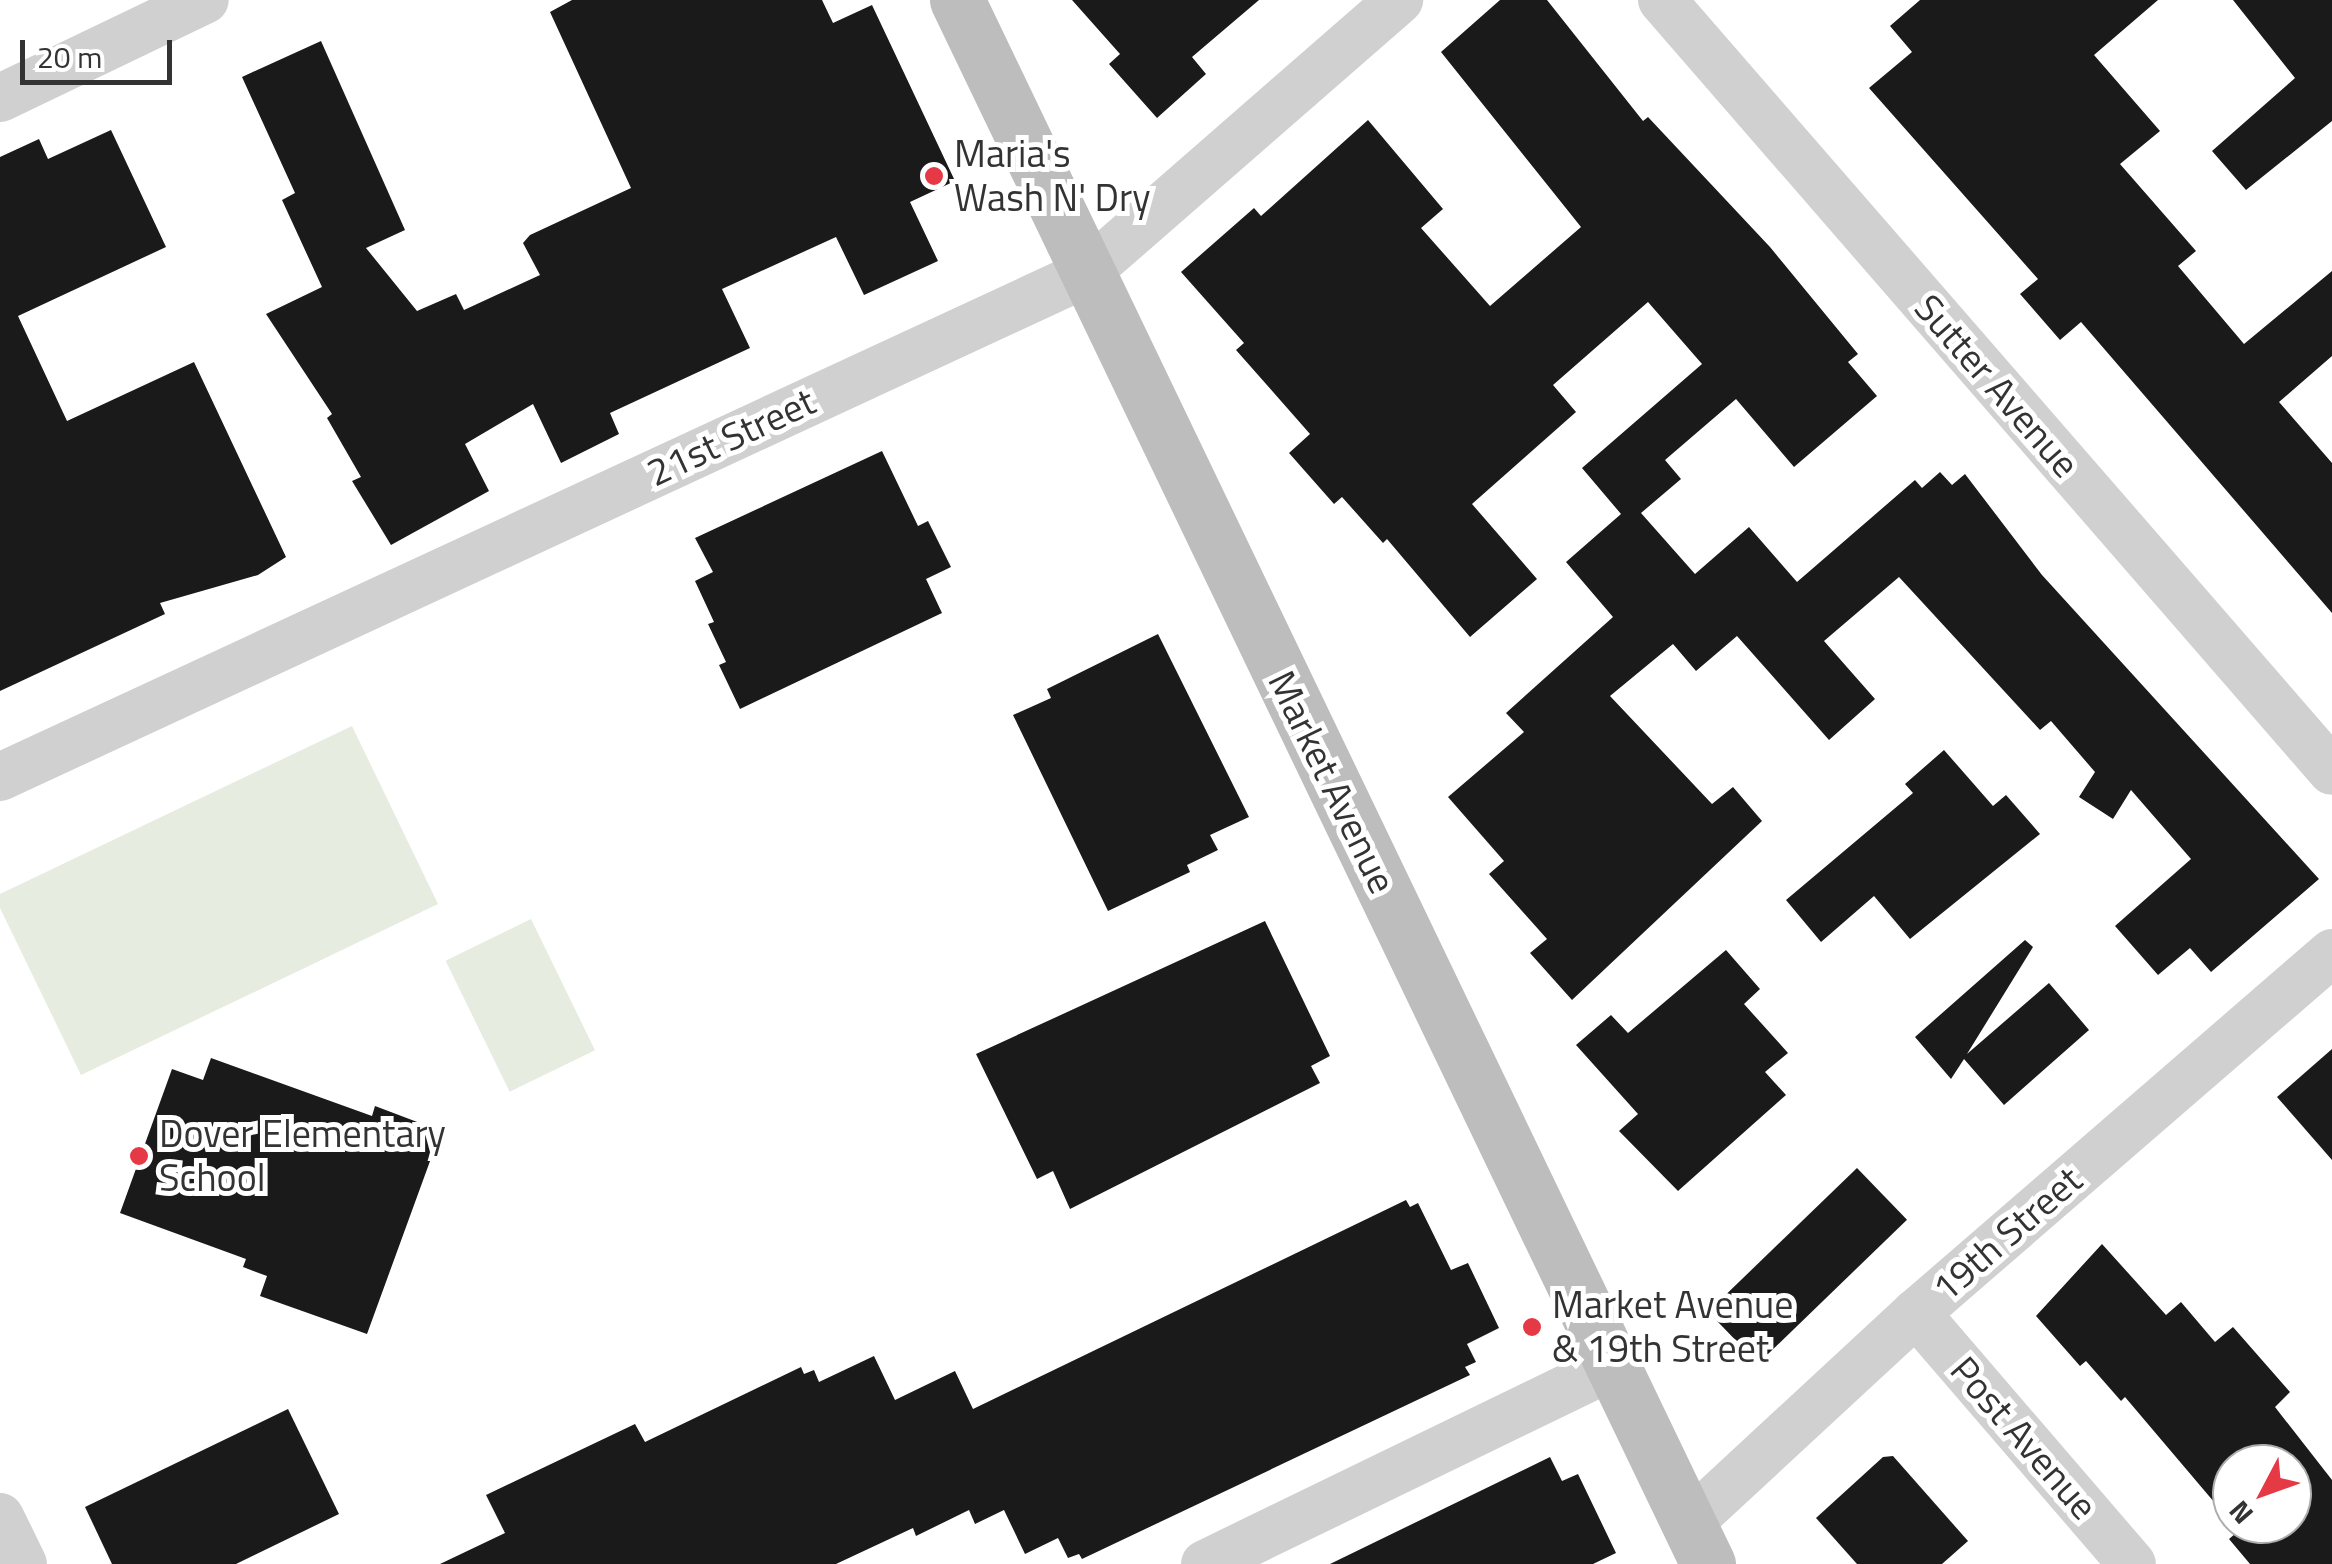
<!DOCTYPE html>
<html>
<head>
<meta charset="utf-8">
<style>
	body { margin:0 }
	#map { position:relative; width:2332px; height:1564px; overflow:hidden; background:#fff; font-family:"Titillium Web",sans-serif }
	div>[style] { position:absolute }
	.green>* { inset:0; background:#e6ecdf; transform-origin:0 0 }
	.building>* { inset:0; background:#1a1a1a; transform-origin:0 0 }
	.street>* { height:48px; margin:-24px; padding:0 24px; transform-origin:24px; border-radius:24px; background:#d0d0d0 }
	.secondary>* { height:55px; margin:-27.5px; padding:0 27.5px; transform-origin:27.5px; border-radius:27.5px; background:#bdbdbd }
	.dots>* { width:28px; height:28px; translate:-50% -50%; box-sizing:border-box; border:5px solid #fff; border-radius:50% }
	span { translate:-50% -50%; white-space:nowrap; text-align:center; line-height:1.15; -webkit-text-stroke:10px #fff; paint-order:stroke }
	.poi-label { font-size:38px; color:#333 }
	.left { translate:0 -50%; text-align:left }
	.street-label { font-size:38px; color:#333 }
	.north { position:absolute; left:2212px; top:1444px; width:100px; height:100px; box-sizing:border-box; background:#fff; border:2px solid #adadad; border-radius:50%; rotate:229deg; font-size:28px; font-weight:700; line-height:40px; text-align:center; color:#333 }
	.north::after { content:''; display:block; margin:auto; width:35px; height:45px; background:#e63946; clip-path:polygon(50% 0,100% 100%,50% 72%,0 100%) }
	.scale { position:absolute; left:20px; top:40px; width:152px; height:45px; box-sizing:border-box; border:5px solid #333; border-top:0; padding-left:12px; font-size:30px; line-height:35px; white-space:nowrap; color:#333; -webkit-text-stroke:8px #fff; paint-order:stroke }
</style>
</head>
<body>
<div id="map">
	<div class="green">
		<i style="clip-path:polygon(352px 726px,438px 904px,81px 1075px,0 908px,0 894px)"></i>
		<i style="left:531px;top:919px;width:146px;height:95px;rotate:64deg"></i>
	</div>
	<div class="building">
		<i style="clip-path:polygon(572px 0,822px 0,833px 23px,872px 5px,955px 181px,910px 202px,938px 261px,864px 295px,836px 237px,722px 289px,750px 348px,610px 413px,619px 434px,561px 463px,533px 404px,465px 444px,489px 491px,391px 545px,352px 481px,361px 477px,327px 418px,332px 414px,266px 314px,322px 287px,282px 200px,295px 193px,242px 77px,321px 41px,405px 230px,366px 248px,417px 311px,456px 294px,464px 310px,540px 275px,523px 243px,530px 235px,631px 188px,550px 12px)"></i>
		<i style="clip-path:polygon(1072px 0,1259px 0,1192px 57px,1206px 74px,1157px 118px,1109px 64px,1120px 54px)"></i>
		<i style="clip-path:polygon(1500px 0,1547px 0,1643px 121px,1648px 117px,1770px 247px,1858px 354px,1848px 362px,1877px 396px,1794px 467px,1736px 399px,1665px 460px,1681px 479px,1641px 513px,1695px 574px,1749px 527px,1797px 582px,1915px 480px,1922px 488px,1940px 472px,1952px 485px,1965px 474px,2042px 575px,2319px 879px,2211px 972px,2190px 948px,2158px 975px,2115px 926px,2191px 859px,2131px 790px,2113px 819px,2079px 797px,2095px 772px,2051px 721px,2040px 730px,1899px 577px,1824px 641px,1875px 699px,1829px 740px,1737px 636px,1696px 671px,1673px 644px,1610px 696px,1712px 804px,1733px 787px,1762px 821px,1572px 1000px,1530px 953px,1547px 939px,1489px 874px,1504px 861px,1448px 797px,1524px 732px,1506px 713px,1613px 617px,1566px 562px,1621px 514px,1582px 468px,1702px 364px,1648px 302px,1553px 385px,1576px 412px,1472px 504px,1537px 579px,1470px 637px,1387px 539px,1383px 543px,1342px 497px,1334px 504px,1289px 453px,1310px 434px,1236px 350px,1244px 343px,1181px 272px,1254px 208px,1261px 216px,1368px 120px,1443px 209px,1421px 228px,1490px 306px,1581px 227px,1441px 52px)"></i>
		<i style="clip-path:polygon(1920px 0,2158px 0,2094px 55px,2160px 131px,2120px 164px,2196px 251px,2178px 266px,2244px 344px,2332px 271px,2332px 356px,2279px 402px,2332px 463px,2332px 613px,2081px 322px,2060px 340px,2020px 294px,2038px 279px,1869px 88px,1912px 52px,1890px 26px)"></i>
		<i style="clip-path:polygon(2233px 0,2332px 0,2332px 121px,2246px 190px,2212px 151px,2295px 78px)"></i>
		<i style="clip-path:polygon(111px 130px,166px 247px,18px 316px,67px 421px,194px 362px,286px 557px,258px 575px,160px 603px,165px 614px,0 691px,0 157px,39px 139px,48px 159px)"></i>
		<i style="clip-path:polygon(882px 451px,918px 526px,928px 521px,951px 567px,926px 579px,942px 613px,740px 709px,719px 665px,726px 662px,708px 624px,714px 622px,695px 581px,713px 572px,695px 538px)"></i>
		<i style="clip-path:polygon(1158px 634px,1249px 817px,1210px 835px,1218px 850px,1187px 865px,1190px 872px,1108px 911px,1013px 715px,1051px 698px,1047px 689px)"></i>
		<i style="clip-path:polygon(1944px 750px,1993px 806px,2006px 795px,2040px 834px,1910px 939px,1874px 896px,1821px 942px,1786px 900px,1913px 793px,1905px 784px)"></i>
		<i style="clip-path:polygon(1265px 921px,1330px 1056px,1311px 1066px,1320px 1083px,1070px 1209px,1053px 1171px,1037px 1179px,976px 1054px)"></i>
		<i style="clip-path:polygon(2025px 940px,2033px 947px,1967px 1054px,2049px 983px,2089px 1030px,2004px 1105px,1964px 1059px,1951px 1079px,1915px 1037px)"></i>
		<i style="clip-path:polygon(1726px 950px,1760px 989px,1744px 1004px,1788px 1053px,1765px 1072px,1786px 1095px,1678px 1191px,1619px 1131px,1638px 1114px,1576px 1045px,1611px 1015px,1628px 1033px)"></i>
		<i style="clip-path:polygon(2332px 1049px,2332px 1160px,2277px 1097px)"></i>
		<i style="clip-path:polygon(211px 1058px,372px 1116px,375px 1106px,441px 1131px,367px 1334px,260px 1296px,267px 1276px,243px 1267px,246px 1259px,120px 1213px,172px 1069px,203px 1080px)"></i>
		<i style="left:1857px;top:1168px;width:72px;height:207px;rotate:46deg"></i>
		<i style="clip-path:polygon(1406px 1200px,1410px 1207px,1418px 1203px,1451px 1270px,1468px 1263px,1499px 1328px,1467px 1344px,1476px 1362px,1465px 1367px,1470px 1375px,1082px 1559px,1079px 1554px,1068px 1558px,1058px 1538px,1025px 1554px,1004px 1510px,975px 1524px,969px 1510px,916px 1536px,913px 1528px,836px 1564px,440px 1564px,505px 1533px,486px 1495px,635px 1424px,645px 1442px,801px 1367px,804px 1374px,814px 1370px,819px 1382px,874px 1356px,895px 1400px,955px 1371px,973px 1409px)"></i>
		<i style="clip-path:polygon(evenodd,2102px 1244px,2166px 1315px,2181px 1302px,2215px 1342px,2233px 1327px,2290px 1392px,2275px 1407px,2332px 1480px,2332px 1564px,2250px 1564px,2229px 1539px,2236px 1533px,2220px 1509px,2125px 1397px,2121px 1401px,2086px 1361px,2080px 1366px,2036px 1316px,2102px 1244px,2232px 1464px,2292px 1464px,2292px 1524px,2232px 1524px,2232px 1464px)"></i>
		<i style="clip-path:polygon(288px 1409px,339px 1514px,236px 1564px,112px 1564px,85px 1507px)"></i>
		<i style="clip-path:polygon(1893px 1456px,1968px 1541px,1942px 1564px,1857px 1564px,1816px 1518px,1883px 1457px)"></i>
		<i style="clip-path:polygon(1550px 1457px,1562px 1481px,1578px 1474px,1616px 1553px,1593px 1564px,1330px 1564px)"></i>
	</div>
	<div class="street">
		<i style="left:1662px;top:0;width:1021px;rotate:49.01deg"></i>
		<i style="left:0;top:98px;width:227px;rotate:-25.6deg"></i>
		<i style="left:0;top:777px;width:1196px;rotate:-24.87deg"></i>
		<i style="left:1085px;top:274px;width:417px;rotate:-41.1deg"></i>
		<i style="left:1916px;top:1313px;width:331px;rotate:49.3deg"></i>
		<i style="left:0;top:1517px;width:52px;rotate:63.9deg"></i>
		<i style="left:1689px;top:1523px;width:309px;rotate:-42.8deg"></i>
		<i style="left:1916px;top:1313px;width:550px;rotate:-40.87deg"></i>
		<i style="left:1205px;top:1564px;width:456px;rotate:-25.9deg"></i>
	</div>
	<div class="secondary">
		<i style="left:957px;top:0;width:1735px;rotate:64.35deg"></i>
	</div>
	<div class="dots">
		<i style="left:934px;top:176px;background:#e63946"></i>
		<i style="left:139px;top:1156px;background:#e63946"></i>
		<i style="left:1532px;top:1327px;background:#e63946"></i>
	</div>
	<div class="poi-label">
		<span class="left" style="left:954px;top:176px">Maria's<br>Wash N' Dry</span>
		<span class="left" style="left:159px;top:1156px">Dover Elementary<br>School</span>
		<span class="left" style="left:1552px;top:1327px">Market Avenue<br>&amp; 19th Street</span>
	</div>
	<div class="street-label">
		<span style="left:1997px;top:386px;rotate:49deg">Sutter Avenue</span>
		<span style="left:731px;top:437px;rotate:-25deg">21st Street</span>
		<span style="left:1332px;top:782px;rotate:64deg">Market Avenue</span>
		<span style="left:2007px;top:1234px;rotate:-41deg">19th Street</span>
		<span style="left:2024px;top:1438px;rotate:49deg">Post Avenue</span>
	</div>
	<div class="north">N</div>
	<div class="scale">20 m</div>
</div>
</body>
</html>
